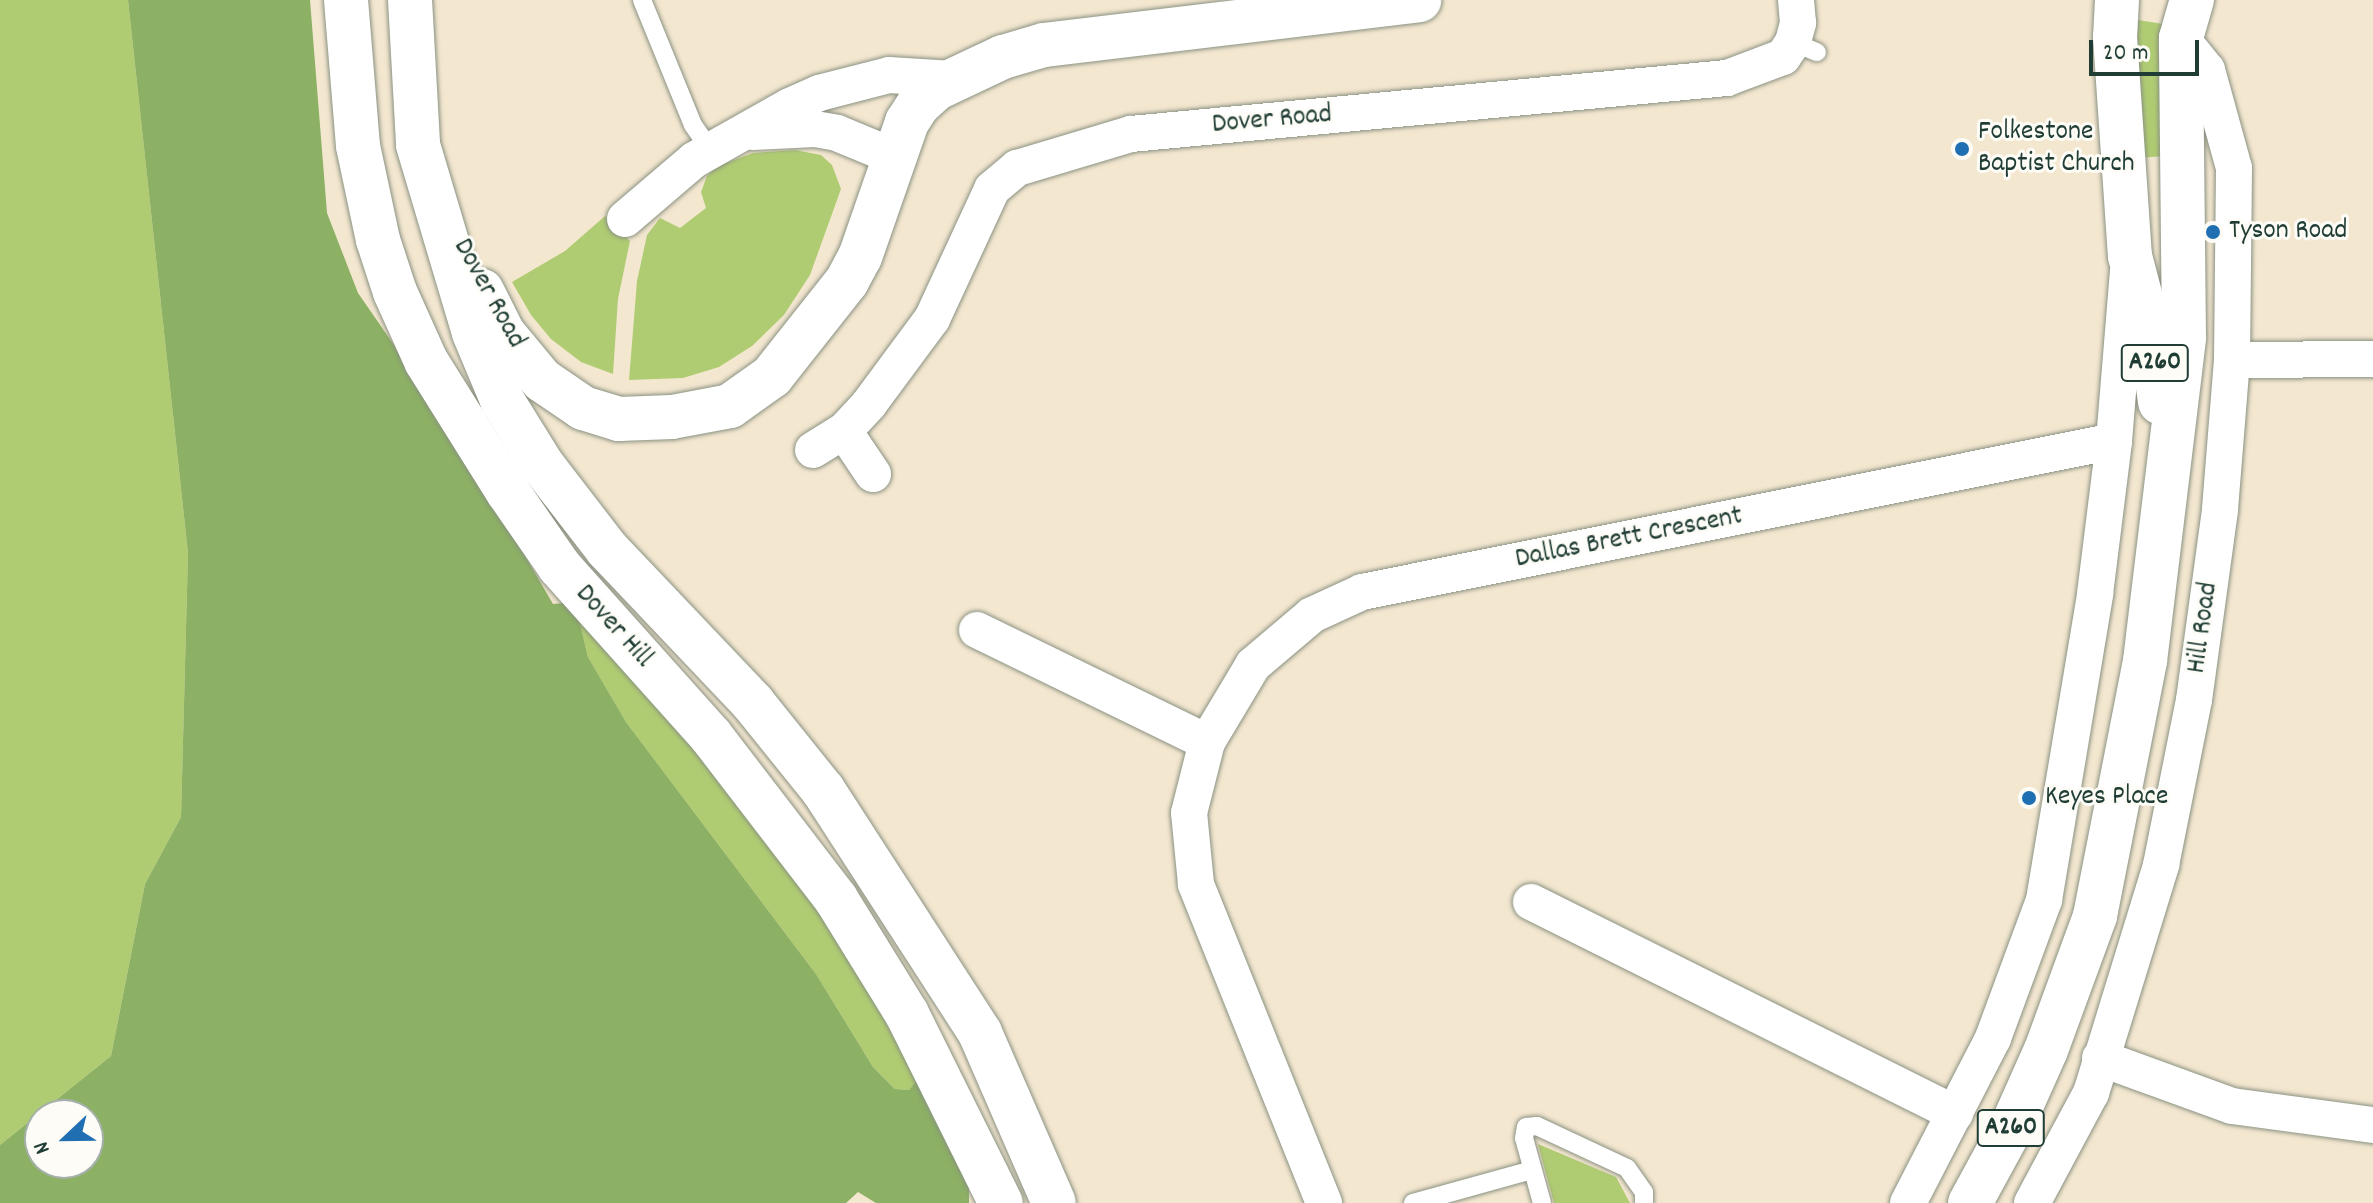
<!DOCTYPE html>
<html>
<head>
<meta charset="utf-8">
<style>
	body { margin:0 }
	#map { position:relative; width:2373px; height:1203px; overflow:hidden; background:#f4e7d0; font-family:Dekko,sans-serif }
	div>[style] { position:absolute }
	.green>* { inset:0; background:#b0cc72 }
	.forest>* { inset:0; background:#8cb064 }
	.roads { filter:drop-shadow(0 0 2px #8a9282) drop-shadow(0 0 2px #8a9282) }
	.lane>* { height:18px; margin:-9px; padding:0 9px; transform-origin:9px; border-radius:9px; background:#fff }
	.street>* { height:36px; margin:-18px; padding:0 18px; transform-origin:18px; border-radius:18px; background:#fff }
	.secondary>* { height:44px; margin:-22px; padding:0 22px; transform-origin:22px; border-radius:22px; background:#fff }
	.primary>* { height:44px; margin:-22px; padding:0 22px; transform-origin:22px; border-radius:22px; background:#fff }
	.dots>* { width:22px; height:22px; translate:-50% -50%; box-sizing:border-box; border:4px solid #fdfcf7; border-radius:50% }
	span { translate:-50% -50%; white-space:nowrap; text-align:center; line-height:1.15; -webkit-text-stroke:6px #fdfcf7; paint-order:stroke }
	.shield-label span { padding:2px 6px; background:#fdfcf7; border:2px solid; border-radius:6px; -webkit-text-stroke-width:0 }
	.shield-label { font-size:26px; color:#1f3d34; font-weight:700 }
	.street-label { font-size:28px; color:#1f3d34 }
	.poi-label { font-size:28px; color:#1f3d34 }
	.left { translate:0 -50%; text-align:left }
	.north { position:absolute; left:24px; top:1099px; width:80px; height:80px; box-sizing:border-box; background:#fdfcf7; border:2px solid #a4b0a9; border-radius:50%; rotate:248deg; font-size:22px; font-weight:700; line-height:32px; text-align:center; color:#1f3d34 }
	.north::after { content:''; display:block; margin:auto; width:28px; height:36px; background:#1f6fb2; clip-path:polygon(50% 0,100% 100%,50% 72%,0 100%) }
	.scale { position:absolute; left:2089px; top:40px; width:110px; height:36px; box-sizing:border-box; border:4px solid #1f3d34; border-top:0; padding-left:10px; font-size:24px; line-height:28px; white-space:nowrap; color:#1f3d34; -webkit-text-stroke:6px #fdfcf7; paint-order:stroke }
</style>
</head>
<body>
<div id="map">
	<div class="green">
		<i style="clip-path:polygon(0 0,128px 0,188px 553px,181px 817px,145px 884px,111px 1056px,0 1145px)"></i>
		<i style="clip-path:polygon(2132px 19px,2163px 24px,2165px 156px,2138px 158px)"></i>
		<i style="clip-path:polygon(795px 150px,821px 155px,832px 165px,841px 189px,810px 275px,784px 315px,752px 346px,719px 367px,683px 378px,629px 380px,637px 281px,647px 235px,660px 218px,680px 228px,706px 208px,701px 192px,707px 176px,718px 166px,753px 153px)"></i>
		<i style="clip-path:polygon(605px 216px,630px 241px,618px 299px,613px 374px,581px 362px,551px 339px,531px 315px,512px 282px,565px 251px)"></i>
		<i style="clip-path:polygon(575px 602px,738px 793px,851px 959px,917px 1080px,909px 1090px,895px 1089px,873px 1067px,816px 974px,626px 722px,588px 657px)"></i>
		<i style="clip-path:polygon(1538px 1144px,1616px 1177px,1630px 1203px,1554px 1203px)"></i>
	</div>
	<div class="forest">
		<i style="clip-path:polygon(evenodd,128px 0,310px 0,327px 213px,358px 293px,448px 423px,553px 604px,575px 602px,588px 657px,626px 722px,816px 974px,873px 1067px,895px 1089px,909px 1090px,917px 1080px,969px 1185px,969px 1203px,876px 1203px,858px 1192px,846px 1203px,0 1203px,0 1145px,111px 1056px,145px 884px,181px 817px,188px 553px,128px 0,40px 1115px,88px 1115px,88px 1163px,40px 1163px,40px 1115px)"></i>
	</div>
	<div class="roads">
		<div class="lane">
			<i style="left:642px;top:0;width:135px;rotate:67.8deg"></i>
			<i style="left:693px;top:125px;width:29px;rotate:55deg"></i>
			<i style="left:1793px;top:42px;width:26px;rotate:23deg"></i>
			<i style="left:1413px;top:1203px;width:123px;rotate:-15.5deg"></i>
			<i style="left:1542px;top:1203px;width:67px;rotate:-105.5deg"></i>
			<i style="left:1524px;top:1138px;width:11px;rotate:-80deg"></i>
			<i style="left:1526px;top:1127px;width:11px;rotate:-5deg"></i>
			<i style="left:1537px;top:1126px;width:99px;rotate:25deg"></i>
			<i style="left:1627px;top:1168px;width:29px;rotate:55deg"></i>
			<i style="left:1644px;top:1192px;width:11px;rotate:90deg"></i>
		</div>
		<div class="street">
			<i style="left:753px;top:132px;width:62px;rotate:-2.8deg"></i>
			<i style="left:815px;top:129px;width:22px;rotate:10deg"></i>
			<i style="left:837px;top:133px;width:63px;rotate:22.5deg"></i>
			<i style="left:625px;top:219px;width:91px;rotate:-40.5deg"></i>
			<i style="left:694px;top:160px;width:110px;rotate:-29.4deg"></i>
			<i style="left:790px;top:106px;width:32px;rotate:-24deg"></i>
			<i style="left:819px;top:93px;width:72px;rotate:-14.4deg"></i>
			<i style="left:889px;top:75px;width:64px;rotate:3.6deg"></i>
			<i style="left:2232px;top:360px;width:141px;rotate:-0.4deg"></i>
			<i style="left:844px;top:431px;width:52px;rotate:56deg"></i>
			<i style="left:813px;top:450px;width:36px;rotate:-32deg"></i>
			<i style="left:844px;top:431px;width:37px;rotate:-47deg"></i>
			<i style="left:869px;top:404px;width:106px;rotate:-53.5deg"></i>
			<i style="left:932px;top:319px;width:143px;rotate:-65.2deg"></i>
			<i style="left:992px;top:189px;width:33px;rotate:-40deg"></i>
			<i style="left:1017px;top:168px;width:119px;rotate:-16.6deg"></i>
			<i style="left:1131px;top:134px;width:599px;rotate:-5.37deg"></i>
			<i style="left:1727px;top:78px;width:60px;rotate:-20.6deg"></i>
			<i style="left:1783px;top:57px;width:18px;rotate:-56deg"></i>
			<i style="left:1793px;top:42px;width:20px;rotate:-75deg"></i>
			<i style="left:1798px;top:23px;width:23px;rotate:-95deg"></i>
			<i style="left:977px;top:630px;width:256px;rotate:26deg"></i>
			<i style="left:1531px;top:902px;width:474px;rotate:26.5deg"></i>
			<i style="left:2100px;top:1058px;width:140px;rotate:20deg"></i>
			<i style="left:2232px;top:1106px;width:142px;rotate:7.7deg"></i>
			<i style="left:1324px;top:1203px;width:344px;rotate:-111.9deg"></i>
			<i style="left:1196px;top:884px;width:71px;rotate:-95.6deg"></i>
			<i style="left:1189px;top:813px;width:73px;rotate:-75.8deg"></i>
			<i style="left:1207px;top:742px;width:90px;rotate:-59.1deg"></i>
			<i style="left:1253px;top:665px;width:77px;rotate:-40.3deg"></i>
			<i style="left:1312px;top:615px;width:55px;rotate:-24.7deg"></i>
			<i style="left:1362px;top:592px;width:767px;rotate:-11.35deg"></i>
			<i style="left:1908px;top:1203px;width:186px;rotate:-62.7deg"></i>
			<i style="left:1993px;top:1038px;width:147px;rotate:-69.7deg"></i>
			<i style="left:2044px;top:900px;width:310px;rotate:-80.5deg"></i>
			<i style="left:2095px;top:594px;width:154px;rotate:-82.9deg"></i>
			<i style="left:2114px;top:441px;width:170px;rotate:-85.3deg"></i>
			<i style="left:2032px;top:1203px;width:125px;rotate:-61.8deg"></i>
			<i style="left:2091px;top:1093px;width:239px;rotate:-72.9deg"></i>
			<i style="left:2161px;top:865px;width:168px;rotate:-78.7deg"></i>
			<i style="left:2194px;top:700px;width:193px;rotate:-82.2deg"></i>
			<i style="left:2220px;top:509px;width:149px;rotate:-85.4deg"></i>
			<i style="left:2232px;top:360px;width:192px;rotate:-89.4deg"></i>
			<i style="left:2234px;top:168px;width:102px;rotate:-105.4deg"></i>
			<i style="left:2207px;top:70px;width:41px;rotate:-129.1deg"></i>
		</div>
		<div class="secondary">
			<i style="left:346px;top:0;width:146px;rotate:85.3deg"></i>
			<i style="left:358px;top:146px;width:96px;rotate:78deg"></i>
			<i style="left:378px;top:240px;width:55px;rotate:71.9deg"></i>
			<i style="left:395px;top:292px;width:76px;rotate:65.8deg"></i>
			<i style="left:426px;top:361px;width:155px;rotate:58deg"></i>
			<i style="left:508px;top:492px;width:90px;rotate:55.4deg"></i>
			<i style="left:559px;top:566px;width:228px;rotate:48.2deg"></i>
			<i style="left:711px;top:736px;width:205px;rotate:52.5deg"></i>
			<i style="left:836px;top:899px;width:135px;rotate:58.3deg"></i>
			<i style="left:907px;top:1014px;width:211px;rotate:63.6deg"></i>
			<i style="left:410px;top:0;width:145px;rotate:86.8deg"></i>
			<i style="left:418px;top:145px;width:196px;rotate:73.4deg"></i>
			<i style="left:474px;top:333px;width:73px;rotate:67.3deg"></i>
			<i style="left:502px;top:400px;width:78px;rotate:58.2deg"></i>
			<i style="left:543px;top:466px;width:105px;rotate:52.4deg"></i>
			<i style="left:607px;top:549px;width:212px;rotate:46.5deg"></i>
			<i style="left:753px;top:703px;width:112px;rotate:51.2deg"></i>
			<i style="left:823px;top:790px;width:289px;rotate:57.1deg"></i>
			<i style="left:980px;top:1033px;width:185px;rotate:66.5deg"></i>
			<i style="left:482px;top:291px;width:47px;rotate:63.4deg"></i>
			<i style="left:503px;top:333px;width:61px;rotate:50.3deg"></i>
			<i style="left:542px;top:380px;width:50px;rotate:34.3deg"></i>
			<i style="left:583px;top:408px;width:38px;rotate:17deg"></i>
			<i style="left:619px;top:419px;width:53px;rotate:-2.2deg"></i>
			<i style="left:672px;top:417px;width:59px;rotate:-10.7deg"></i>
			<i style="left:730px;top:406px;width:52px;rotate:-35.5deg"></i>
			<i style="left:772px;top:376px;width:121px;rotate:-51.7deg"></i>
			<i style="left:847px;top:281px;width:27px;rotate:-62deg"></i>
			<i style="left:860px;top:257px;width:143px;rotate:-70.8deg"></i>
			<i style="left:907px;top:122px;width:20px;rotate:-57deg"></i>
			<i style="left:918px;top:105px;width:25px;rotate:-42deg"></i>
			<i style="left:937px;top:88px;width:73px;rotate:-25.2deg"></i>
			<i style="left:1003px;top:57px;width:43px;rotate:-16.3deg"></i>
			<i style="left:1044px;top:45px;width:378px;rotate:-6.8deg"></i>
		</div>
		<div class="primary">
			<i style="left:2117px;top:0;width:37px;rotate:93deg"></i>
			<i style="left:2115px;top:37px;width:220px;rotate:86.1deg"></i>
			<i style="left:2130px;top:256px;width:83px;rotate:75.3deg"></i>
			<i style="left:2151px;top:336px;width:67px;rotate:82.2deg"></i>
			<i style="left:1970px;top:1203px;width:90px;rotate:-61.4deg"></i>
			<i style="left:2013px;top:1124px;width:81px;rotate:-66deg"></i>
			<i style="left:2046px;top:1050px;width:143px;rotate:-69.9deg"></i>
			<i style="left:2095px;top:916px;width:260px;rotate:-78.9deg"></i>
			<i style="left:2145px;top:661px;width:326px;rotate:-83.1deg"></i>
			<i style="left:2184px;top:337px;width:299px;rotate:-90.6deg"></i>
			<i style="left:2181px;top:38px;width:40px;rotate:-74deg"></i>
		</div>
	</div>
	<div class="dots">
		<i style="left:1962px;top:149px;background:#1f6fb2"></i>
		<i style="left:2213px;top:232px;background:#1f6fb2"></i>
		<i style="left:2029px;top:798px;background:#1f6fb2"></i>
	</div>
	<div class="shield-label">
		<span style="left:2155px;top:363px">A260</span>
		<span style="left:2011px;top:1128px">A260</span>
	</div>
	<div class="street-label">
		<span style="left:1272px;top:121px;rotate:-5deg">Dover Road</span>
		<span style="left:488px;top:294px;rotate:61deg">Dover Road</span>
		<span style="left:1629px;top:539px;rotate:-11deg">Dallas Brett Crescent</span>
		<span style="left:613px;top:627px;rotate:48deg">Dover Hill</span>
		<span style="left:2204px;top:628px;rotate:-82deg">Hill Road</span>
	</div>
	<div class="poi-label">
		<span class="left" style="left:1978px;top:149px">Folkestone<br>Baptist Church</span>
		<span class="left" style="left:2229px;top:232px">Tyson Road</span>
		<span class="left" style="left:2045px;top:798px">Keyes Place</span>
	</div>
	<div class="north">N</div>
	<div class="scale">20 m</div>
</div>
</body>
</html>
